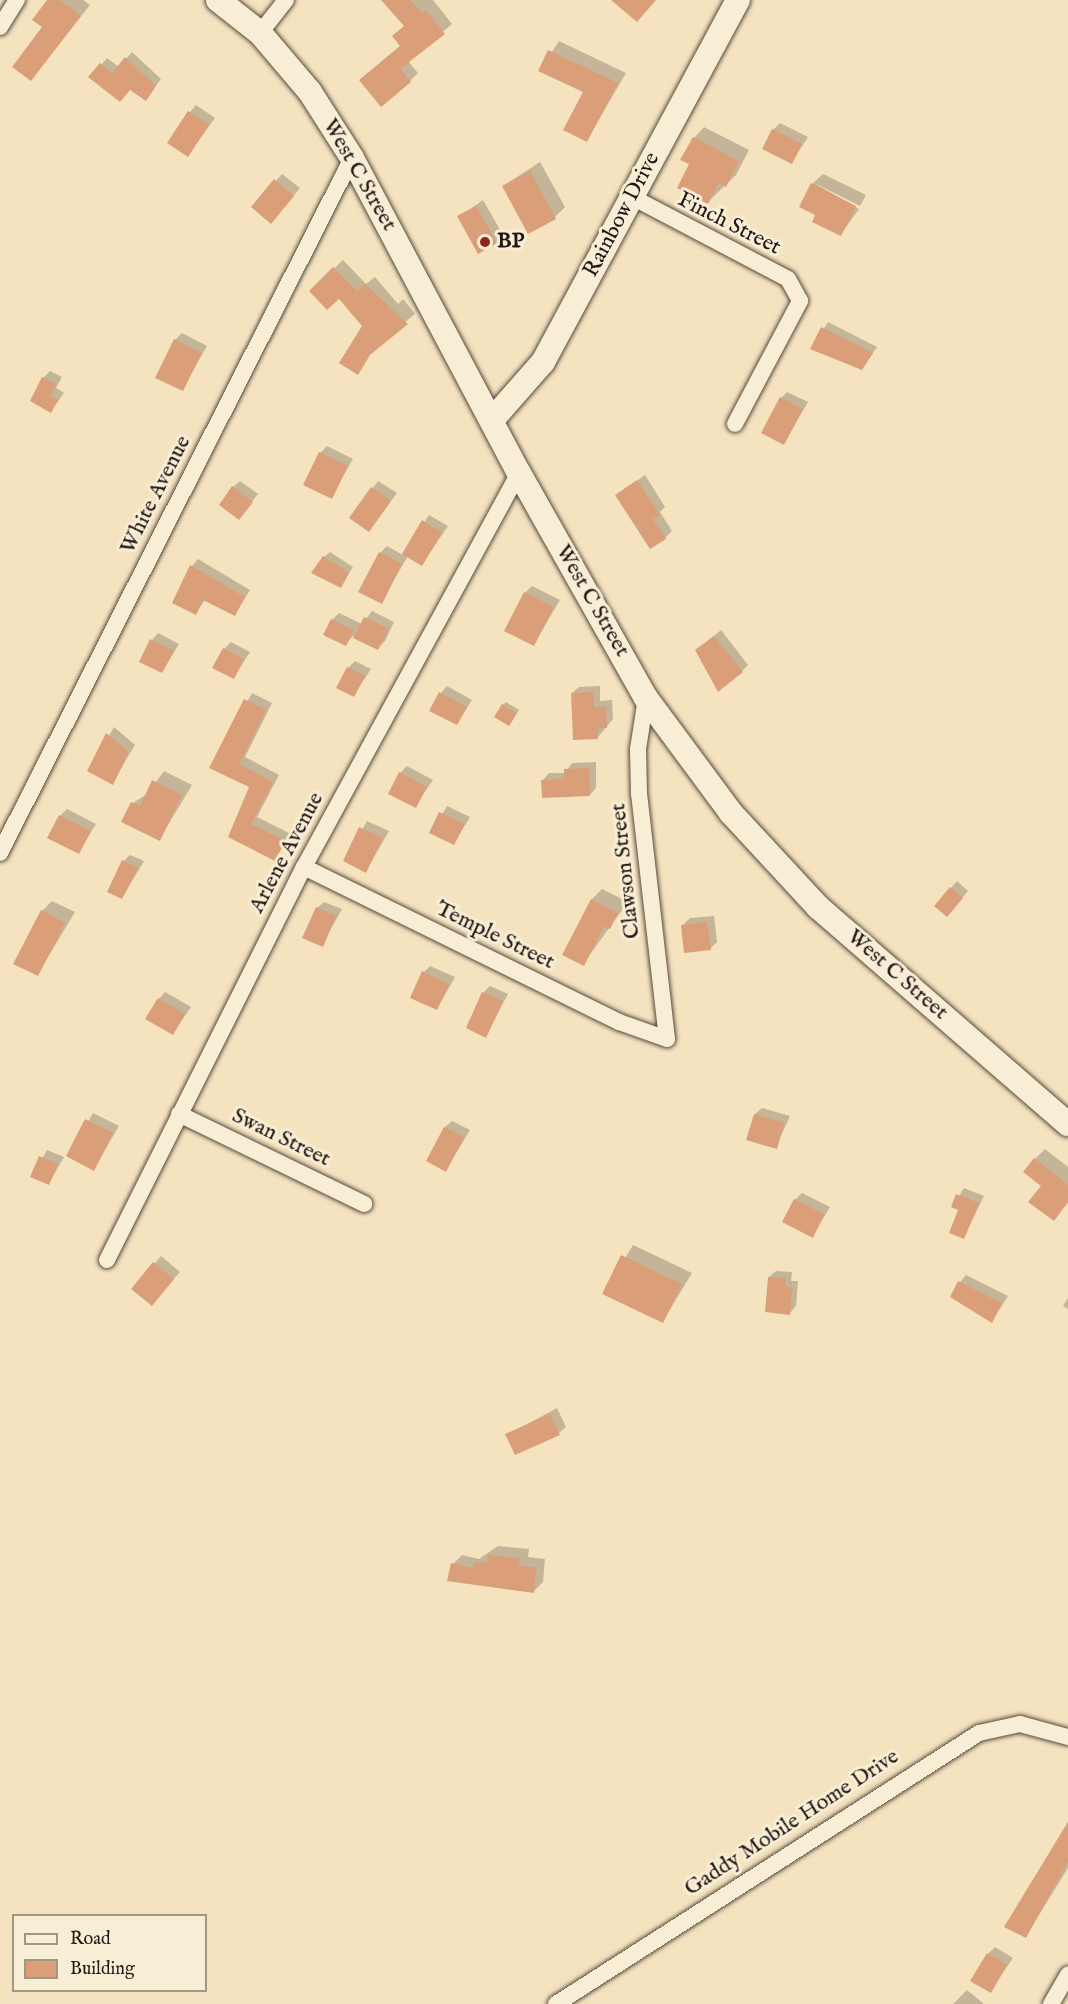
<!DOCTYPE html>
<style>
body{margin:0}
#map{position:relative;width:1068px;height:2004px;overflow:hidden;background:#f5e3bf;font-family:"IM FELL English",serif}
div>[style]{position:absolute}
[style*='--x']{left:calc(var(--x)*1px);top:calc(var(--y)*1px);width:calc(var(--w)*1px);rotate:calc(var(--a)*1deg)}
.shadow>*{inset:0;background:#0003}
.building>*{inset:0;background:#da9e79}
.roads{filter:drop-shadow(0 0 2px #574a3e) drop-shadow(0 0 2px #574a3e)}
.street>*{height:16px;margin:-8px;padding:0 8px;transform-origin:8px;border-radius:8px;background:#f8edd5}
.secondary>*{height:24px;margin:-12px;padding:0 12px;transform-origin:12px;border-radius:12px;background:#f8edd5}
.dots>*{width:16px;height:16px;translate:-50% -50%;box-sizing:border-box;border:3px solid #f8edd5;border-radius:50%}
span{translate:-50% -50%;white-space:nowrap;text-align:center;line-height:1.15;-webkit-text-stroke:6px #f8edd5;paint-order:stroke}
.street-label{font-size:22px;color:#221713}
.poi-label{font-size:22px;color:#221713;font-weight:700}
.left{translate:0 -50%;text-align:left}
.legend{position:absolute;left:12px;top:1914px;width:195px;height:78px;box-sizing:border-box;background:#f8edd5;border:2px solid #a29787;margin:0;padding:8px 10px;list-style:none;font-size:18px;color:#221713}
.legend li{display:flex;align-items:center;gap:12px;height:30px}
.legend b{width:30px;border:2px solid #a29787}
</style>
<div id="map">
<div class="shadow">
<i style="clip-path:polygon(49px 0,83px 0,90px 5px,31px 79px)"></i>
<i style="clip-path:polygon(383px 0,433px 0,452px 24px,408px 61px,418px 73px,410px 81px,361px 80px,401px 45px,406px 25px)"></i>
<i style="clip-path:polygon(559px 41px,626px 73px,587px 140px,585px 91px,540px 70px)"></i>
<i style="clip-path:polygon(132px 52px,161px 79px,146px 99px,131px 88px,91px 77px,107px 58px,119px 67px)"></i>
<i style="clip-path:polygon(196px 105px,215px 118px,188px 155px,190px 112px)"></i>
<i style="clip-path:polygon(780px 123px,808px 137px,792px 162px,773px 130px)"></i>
<i style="clip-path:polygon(704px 127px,749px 150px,736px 175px,708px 202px,691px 163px,694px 138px)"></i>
<i style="clip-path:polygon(540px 162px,565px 207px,555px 217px,503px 186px)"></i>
<i style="clip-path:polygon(282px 174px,300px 188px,277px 215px,253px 207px)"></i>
<i style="clip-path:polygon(823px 174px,866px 195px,860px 206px,814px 183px,859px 209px,841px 234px,817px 214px,812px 184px)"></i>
<i style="clip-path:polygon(483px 200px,503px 235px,496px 242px,459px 217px)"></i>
<i style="clip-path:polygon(343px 260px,366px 284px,375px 277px,398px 304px,403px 299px,415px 314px,373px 348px,357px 373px,364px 326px,339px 297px,311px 291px)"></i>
<i style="clip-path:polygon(828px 322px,877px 347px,862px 368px,812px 348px)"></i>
<i style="clip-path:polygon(182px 333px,207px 346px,182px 389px,175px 340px)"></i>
<i style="clip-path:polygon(50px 371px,62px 377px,56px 388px,64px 393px,51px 411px,43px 378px)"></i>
<i style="clip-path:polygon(787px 392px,808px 402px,784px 443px,781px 398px)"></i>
<i style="clip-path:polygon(327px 446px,353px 459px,331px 497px,320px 453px)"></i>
<i style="clip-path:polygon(645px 475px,665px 507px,660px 512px,672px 531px,665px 538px,617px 495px)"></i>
<i style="clip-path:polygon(240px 481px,258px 494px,239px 518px,233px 487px)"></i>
<i style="clip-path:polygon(378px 481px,397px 493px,369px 530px,351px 518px)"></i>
<i style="clip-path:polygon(429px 515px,448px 526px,422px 564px,408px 556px,381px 602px,380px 553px,387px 546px,403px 555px)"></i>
<i style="clip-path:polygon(330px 552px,353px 567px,341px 586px,324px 557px)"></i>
<i style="clip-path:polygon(198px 559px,250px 590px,235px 614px,205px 600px,196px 613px,192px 566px)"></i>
<i style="clip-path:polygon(532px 586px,560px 600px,534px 644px,525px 593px)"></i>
<i style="clip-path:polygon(372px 611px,394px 622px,385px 641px,378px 648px,353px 636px,346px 644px,332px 620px,339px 613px,362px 624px)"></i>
<i style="clip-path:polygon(721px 630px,748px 665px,742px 671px,704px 644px)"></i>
<i style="clip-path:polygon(158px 633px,179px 644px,162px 672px,152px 640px)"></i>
<i style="clip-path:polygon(231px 642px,250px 652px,234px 677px,224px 649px)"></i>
<i style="clip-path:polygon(355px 661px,371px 669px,354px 695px,348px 668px)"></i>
<i style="clip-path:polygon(447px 686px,472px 700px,457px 724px,441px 693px)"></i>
<i style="clip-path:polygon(600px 686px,600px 701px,612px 700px,613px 719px,598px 737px,572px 693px,579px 687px)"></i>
<i style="clip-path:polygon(252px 693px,272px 703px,245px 757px,279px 775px,257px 817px,291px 834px,274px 860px,230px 837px,251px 786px,211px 767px)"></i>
<i style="clip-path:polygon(506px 702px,519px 710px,512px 721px,503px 705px)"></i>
<i style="clip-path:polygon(114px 727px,135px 745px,112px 783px,89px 771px)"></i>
<i style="clip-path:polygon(596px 762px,596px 788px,590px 795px,543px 780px,549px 773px,565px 773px,572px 763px)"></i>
<i style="clip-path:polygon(407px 766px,433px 780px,415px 806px,400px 773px)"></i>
<i style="clip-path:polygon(164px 771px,192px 785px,159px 840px,123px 822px,133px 803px,147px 794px)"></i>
<i style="clip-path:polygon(447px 806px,470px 817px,454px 843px,431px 832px)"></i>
<i style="clip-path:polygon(67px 809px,96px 824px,79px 852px,60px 816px)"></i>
<i style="clip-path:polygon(367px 821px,389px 831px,366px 871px,345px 861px)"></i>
<i style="clip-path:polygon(130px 855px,144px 861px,122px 898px,124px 861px)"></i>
<i style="clip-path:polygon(957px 881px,968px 891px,953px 909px,951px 888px)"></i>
<i style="clip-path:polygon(602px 889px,628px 902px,583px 964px,592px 899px)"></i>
<i style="clip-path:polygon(52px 901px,75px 912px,38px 974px,42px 911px)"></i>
<i style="clip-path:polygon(324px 902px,342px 909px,322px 945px,317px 908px)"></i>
<i style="clip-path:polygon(714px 916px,717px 942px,710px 949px,683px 925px,690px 918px)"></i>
<i style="clip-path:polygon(430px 966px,455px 977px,437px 1009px,424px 972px)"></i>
<i style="clip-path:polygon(490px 986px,508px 994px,486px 1036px,483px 993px)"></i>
<i style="clip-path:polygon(165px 992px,191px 1007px,173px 1033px,159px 999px)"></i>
<i style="clip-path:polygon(762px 1108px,790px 1116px,776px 1147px,755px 1114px)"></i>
<i style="clip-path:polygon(93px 1113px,119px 1126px,94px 1169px,68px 1156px)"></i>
<i style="clip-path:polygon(452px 1121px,470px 1130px,446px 1170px,445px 1127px)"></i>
<i style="clip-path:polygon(1045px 1149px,1068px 1167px,1068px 1203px,1053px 1219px,1035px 1159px)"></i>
<i style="clip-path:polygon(47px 1150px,64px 1157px,49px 1183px,32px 1176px)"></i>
<i style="clip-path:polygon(964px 1188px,984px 1196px,964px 1237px,960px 1209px,953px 1206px)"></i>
<i style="clip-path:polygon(802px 1193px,830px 1207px,813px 1236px,795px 1200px)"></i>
<i style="clip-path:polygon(633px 1245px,692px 1273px,663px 1321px,604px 1293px)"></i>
<i style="clip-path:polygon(161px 1256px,180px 1272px,152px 1304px,133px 1289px)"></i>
<i style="clip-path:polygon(776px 1271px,792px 1272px,791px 1281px,798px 1281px,796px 1306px,790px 1313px,769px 1277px)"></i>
<i style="clip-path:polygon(966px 1275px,1008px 1296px,992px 1321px,960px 1282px)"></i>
<i style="clip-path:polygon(1068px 1298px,1068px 1309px,1063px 1306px)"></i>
<i style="clip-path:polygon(557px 1408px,566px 1427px,559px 1433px,507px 1435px)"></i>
<i style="clip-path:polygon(498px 1546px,529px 1549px,528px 1557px,545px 1559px,543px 1582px,534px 1591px,453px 1564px,462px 1555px,479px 1559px)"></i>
<i style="clip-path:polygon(1068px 1822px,1068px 1868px,1026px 1936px,1006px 1926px)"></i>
<i style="clip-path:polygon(995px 1947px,1013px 1958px,990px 1992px,988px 1954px)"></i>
<i style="clip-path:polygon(967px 1990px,984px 2004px,953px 2004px)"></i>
</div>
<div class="building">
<i style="clip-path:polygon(47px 0,59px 0,81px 16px,31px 81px,12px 67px,42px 27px,32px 20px)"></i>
<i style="clip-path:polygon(381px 0,410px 0,422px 13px,426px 10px,445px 34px,400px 69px,411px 82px,381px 107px,359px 80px,400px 46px,392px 36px,404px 26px)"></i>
<i style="clip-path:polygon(611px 0,656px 0,637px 22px)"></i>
<i style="clip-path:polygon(548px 50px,618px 83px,587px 142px,563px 130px,583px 92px,538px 71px)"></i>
<i style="clip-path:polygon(125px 57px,156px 86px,146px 101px,130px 90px,120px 102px,88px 77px,100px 63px,112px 73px)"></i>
<i style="clip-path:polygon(188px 111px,209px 125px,188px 157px,167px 143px)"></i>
<i style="clip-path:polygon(772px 129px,802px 144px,792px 164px,762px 149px)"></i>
<i style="clip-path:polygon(693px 137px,739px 161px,726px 187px,719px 183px,708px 204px,677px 188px,689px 164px,680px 160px)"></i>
<i style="clip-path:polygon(530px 171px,556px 219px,528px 234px,502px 186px)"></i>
<i style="clip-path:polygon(274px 179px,294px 196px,271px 224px,251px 207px)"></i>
<i style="clip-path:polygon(811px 183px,856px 206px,841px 236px,812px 222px,815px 215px,799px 207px)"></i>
<i style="clip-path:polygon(476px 206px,497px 243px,478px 254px,457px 216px)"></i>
<i style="clip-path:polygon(333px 267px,357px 291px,365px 284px,408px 324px,370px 355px,358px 375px,339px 363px,362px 326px,339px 299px,327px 310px,309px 291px)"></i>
<i style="clip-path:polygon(821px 327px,873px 353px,862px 370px,810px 349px)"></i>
<i style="clip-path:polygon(174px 339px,202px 353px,183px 391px,155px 378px)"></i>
<i style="clip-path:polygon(42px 377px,56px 384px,50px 396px,58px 400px,51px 413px,30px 401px)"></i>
<i style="clip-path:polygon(780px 397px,803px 409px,784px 445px,761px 433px)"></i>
<i style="clip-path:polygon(319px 452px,348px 466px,332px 499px,303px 485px)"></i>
<i style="clip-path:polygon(637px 480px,660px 515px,653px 519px,666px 539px,650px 549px,615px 495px)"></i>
<i style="clip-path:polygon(232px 486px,253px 502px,239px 520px,219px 505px)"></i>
<i style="clip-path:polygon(371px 487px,391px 501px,369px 532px,349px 518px)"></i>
<i style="clip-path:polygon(422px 520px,442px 533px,422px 566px,402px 554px)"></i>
<i style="clip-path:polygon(379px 552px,402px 564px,382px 604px,358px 592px)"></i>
<i style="clip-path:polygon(323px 556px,349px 573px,341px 588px,311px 573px)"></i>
<i style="clip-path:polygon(190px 565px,245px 597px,235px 616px,203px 600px,196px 615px,172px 603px)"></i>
<i style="clip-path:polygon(524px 592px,554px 607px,534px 646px,504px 631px)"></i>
<i style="clip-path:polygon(364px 617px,389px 629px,378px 650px,353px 638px)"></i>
<i style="clip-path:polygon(331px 619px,354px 630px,346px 646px,323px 635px)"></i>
<i style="clip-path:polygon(714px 636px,743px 672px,718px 692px,695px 650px)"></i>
<i style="clip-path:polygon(150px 639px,174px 651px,162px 673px,139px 662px)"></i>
<i style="clip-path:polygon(223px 648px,244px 659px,234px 679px,212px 668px)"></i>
<i style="clip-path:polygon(347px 667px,365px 676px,354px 697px,336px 688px)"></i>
<i style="clip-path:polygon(439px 692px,467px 707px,457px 725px,429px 711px)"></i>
<i style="clip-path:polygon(593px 692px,594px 707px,606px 707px,607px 728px,598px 728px,598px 739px,573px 740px,571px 693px)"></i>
<i style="clip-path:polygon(244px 699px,266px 710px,239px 764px,273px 782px,251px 824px,285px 841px,275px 861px,228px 837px,249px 787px,209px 768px)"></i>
<i style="clip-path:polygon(502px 704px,517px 713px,509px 726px,494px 717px)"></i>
<i style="clip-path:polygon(106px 733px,129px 752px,113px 785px,87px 771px)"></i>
<i style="clip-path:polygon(589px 768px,590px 796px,542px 798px,541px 780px,564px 779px,564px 769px)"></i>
<i style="clip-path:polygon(399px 772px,427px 787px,416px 808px,388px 794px)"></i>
<i style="clip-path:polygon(152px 780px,182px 795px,160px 841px,121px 822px,131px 802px,140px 806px)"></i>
<i style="clip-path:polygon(439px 812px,465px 824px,454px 845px,429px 833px)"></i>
<i style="clip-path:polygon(59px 815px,91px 831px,79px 854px,47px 838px)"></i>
<i style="clip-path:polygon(359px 827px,383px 838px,366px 873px,343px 861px)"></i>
<i style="clip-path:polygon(122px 860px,138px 868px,122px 899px,107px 892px)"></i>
<i style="clip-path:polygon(950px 887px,963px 898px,947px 917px,934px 906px)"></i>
<i style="clip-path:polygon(591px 899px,618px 913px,610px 929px,604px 926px,584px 966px,562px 955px)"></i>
<i style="clip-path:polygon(316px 907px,336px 916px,323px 947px,302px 938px)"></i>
<i style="clip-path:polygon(41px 910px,65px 923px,38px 976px,13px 964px)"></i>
<i style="clip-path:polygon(707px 922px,711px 950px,684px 953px,681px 925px)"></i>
<i style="clip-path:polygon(422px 971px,449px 984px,437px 1010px,410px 998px)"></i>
<i style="clip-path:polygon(482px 992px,503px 1001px,486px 1038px,466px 1028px)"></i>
<i style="clip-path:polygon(158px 998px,185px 1014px,173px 1035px,145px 1019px)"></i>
<i style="clip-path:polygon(754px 1114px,784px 1123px,777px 1149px,746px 1140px)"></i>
<i style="clip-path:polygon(85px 1119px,113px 1133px,94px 1171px,66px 1156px)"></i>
<i style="clip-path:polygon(444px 1127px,464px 1137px,446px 1172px,426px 1161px)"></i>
<i style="clip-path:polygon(39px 1156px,58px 1164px,49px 1185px,30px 1177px)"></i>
<i style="clip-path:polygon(1034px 1158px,1068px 1185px,1068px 1202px,1054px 1221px,1028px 1202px,1041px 1186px,1023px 1172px)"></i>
<i style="clip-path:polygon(956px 1194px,979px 1203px,964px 1239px,949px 1233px,958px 1210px,951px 1207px)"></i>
<i style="clip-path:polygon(794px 1199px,824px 1214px,813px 1238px,782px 1222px)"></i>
<i style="clip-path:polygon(621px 1255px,682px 1284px,663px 1323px,602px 1294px)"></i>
<i style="clip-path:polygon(153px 1262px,174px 1279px,152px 1306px,131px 1289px)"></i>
<i style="clip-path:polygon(768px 1277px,786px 1278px,785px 1287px,792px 1287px,790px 1315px,765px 1312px)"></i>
<i style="clip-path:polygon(958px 1281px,1002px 1303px,992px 1323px,950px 1297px)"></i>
<i style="clip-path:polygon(550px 1414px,560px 1435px,515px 1455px,505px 1434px)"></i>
<i style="clip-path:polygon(488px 1555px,520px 1558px,519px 1566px,536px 1567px,534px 1593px,447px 1581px,451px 1563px,473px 1568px,474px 1562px,487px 1563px)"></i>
<i style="clip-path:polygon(1068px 1822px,1068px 1861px,1026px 1938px,1004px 1927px)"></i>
<i style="clip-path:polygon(987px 1953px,1007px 1965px,991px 1993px,970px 1981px)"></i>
</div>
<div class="roads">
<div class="street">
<i style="--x:0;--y:27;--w:32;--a:-58"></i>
<i style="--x:260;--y:33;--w:42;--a:-51.8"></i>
<i style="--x:632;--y:197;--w:176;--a:27.7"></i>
<i style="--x:788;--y:279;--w:25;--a:61"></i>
<i style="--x:800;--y:301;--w:139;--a:117.9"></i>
<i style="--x:0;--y:853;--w:779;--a:-63.14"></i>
<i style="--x:304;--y:867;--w:351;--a:26.2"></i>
<i style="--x:619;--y:1022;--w:51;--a:19.5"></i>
<i style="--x:667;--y:1039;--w:247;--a:-96.5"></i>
<i style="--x:639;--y:794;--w:45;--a:-91.3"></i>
<i style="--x:638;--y:749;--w:52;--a:-81.1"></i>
<i style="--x:179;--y:1114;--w:206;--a:25.9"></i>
<i style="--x:107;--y:1260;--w:440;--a:-63.4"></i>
<i style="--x:304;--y:867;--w:449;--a:-61.4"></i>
<i style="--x:556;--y:2004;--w:502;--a:-32.65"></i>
<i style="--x:979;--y:1733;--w:42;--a:-12.4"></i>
<i style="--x:1020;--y:1724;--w:50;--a:15.2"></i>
<i style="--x:1051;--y:2004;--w:34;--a:-60"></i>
</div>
<div class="secondary">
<i style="--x:218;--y:0;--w:53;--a:38.2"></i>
<i style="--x:260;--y:33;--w:77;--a:49.7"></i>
<i style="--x:310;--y:92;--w:78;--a:57.5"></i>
<i style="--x:352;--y:158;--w:357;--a:62.1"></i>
<i style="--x:519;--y:473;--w:258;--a:60.6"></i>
<i style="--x:646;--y:698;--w:143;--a:53.5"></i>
<i style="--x:731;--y:813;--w:128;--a:47.2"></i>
<i style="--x:818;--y:907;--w:331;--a:41"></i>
<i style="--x:492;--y:420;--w:77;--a:-48.7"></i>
<i style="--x:543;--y:362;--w:411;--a:-61.7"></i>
</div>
</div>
<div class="dots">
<i style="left:485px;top:242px;background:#8f2418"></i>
</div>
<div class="street-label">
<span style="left:359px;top:175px;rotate:60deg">West C Street</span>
<span style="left:622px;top:215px;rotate:-62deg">Rainbow Drive</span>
<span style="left:729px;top:224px;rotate:27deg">Finch Street</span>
<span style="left:156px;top:495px;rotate:-63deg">White Avenue</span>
<span style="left:592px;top:601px;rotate:60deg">West C Street</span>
<span style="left:287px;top:853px;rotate:-62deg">Arlene Avenue</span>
<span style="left:626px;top:871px;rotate:-96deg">Clawson Street</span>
<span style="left:495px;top:936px;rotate:26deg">Temple Street</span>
<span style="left:897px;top:975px;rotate:41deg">West C Street</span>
<span style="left:281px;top:1138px;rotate:26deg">Swan Street</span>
<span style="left:792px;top:1823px;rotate:-33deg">Gaddy Mobile Home Drive</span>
</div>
<div class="poi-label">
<span class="left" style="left:497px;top:242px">BP</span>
</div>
<ul class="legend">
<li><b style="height:8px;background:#f8edd5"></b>Road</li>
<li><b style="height:16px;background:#da9e79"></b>Building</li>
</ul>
</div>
